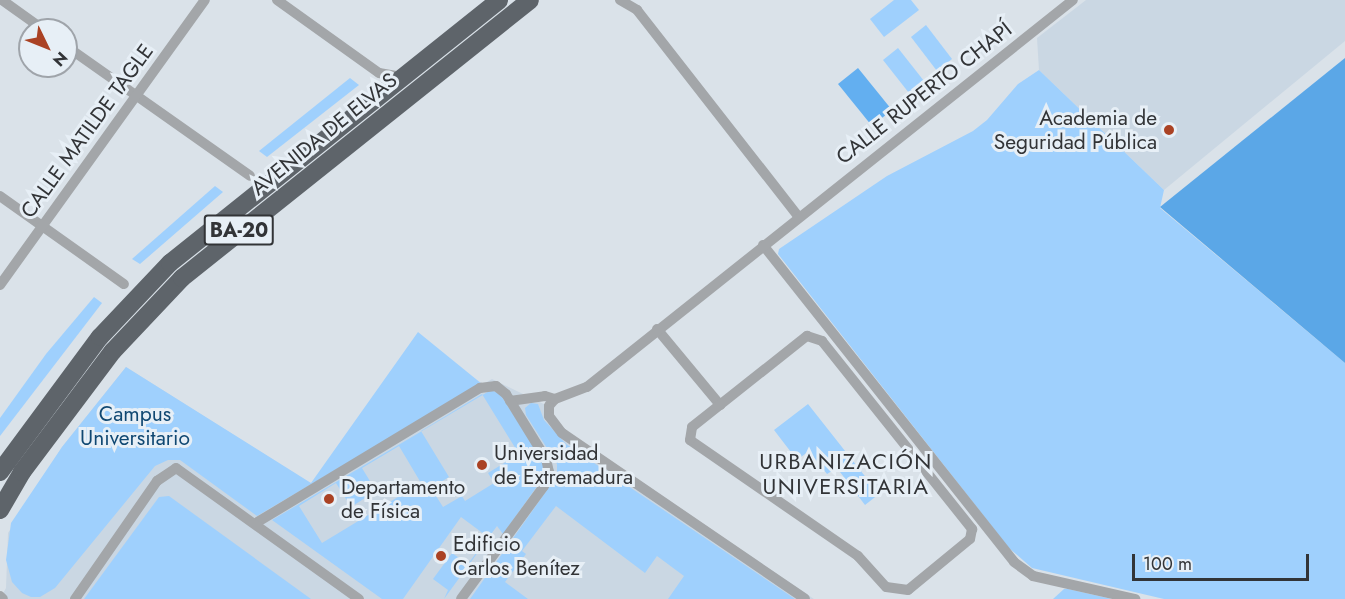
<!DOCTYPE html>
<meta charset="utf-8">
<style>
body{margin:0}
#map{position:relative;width:1345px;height:599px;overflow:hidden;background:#dae2e9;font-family:Jost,sans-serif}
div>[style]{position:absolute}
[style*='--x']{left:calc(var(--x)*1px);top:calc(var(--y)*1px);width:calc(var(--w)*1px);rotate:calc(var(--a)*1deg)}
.built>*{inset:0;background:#cad7e3}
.green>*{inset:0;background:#9fd0fd}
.forest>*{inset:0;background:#5ba7e7}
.water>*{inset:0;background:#63aff0}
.street>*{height:10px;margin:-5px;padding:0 5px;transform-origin:5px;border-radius:5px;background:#a3a6a9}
.highway>*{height:18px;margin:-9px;padding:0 9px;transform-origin:9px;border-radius:9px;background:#5e646a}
.dots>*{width:16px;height:16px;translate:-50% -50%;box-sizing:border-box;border:3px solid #e7eff6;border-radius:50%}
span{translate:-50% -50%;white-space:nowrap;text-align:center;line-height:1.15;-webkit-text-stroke:6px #e7eff6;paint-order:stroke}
.shield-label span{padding:2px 4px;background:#e7eff6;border:2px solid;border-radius:4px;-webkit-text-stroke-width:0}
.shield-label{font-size:20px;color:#323437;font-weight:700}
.street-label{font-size:21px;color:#323437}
.poi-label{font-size:21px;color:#323437}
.right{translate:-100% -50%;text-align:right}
.left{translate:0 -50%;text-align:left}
.park-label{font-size:21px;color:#104872}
.neighbourhood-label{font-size:22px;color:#323437;letter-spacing:1.5px}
.north{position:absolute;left:18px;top:18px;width:60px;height:60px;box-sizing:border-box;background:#e7eff6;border:2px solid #9fa4aa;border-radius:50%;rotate:133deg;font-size:16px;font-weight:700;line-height:24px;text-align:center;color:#323437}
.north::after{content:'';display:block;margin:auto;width:21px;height:27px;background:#aa4224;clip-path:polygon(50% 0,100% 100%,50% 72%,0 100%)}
.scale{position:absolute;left:1132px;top:554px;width:177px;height:27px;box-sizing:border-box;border:3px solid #323437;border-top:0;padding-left:8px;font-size:18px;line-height:21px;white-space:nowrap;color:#323437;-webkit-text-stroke:4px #e7eff6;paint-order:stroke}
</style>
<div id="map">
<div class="built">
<i style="clip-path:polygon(1086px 0,1345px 0,1345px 41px,1164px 190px,1039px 70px,1037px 38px)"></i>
<i style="clip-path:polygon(126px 367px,313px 485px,492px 379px,552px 408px,556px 421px,567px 431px,814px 599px,0 599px,6px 588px,8px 533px,62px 447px)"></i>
</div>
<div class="green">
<i style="clip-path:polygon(894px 0,911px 0,919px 10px,884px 37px,870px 19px)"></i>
<i style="clip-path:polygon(926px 25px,952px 59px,937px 71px,911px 37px)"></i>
<i style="clip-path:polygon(898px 48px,924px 81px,909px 93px,883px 60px)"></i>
<i style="clip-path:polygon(1039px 70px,1164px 190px,1160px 208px,1345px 363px,1345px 599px,1164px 599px,1032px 568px,1009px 548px,778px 254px,779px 249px,887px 176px,973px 131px,987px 120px,1018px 84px)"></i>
<i style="clip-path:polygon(350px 78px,359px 85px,267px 157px,259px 151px)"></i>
<i style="clip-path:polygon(215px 186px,223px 192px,140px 264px,132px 259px)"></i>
<i style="clip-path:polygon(94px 297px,102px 303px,0 436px,0 418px,46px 354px)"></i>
<i style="clip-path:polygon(418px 332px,482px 384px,257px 516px,180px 460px,168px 460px,155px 466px,55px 588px,40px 597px,31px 597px,22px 593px,12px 582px,6px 560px,11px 523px,62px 447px,126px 367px,311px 483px)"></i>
<i style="clip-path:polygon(evenodd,491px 390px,500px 394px,544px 463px,543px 478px,503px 534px,497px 526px,444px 599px,448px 590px,433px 579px,452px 553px,468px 564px,488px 537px,461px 517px,403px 599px,382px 599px,272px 520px,491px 390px,482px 394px,519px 454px,488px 473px,494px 483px,465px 501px,462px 496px,443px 507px,431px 488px,449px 477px,421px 431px,482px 394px,491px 390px,399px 446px,421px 483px,322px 543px,299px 506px,336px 483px,351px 507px,376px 491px,362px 468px,399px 446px)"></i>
<i style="clip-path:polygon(531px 403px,538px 404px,544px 420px,566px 444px,795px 599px,668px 599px,684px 576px,657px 556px,645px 573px,556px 506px,522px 551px,526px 554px,505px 582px,528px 599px,470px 599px,557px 476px,557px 464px,526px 415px,525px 408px)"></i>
<i style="clip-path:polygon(808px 404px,879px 494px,865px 505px,837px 468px,827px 474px,809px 451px,797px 460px,774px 430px)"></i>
<i style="clip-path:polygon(169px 496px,311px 599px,84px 599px,159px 497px)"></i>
<i style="clip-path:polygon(1064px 589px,1068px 589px,1112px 599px,1053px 599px)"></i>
</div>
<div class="forest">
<i style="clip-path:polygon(1345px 58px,1345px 363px,1160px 207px)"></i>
</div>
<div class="water">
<i style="clip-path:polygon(858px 68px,892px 110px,872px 126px,838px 84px)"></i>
</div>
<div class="street">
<i style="--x:2;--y:0;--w:52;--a:35.5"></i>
<i style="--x:277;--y:0;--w:125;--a:35.6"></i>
<i style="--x:379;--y:73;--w:23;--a:10"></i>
<i style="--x:620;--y:0;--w:20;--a:30"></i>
<i style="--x:637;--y:10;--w:263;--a:52"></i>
<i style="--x:66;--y:46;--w:225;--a:35.2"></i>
<i style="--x:0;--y:196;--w:152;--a:35.4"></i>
<i style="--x:763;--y:245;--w:404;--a:51.6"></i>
<i style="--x:1014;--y:562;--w:24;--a:36"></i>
<i style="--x:1033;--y:576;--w:105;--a:12.7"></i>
<i style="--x:0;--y:285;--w:351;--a:-54.3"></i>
<i style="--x:657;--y:329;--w:99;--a:50.3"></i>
<i style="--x:807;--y:336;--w:16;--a:18"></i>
<i style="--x:822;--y:341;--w:241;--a:51.4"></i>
<i style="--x:972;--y:529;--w:10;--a:101"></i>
<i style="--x:970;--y:539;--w:80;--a:140.6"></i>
<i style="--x:908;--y:590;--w:22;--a:-172"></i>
<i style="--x:886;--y:587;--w:42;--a:-132.1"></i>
<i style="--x:858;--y:556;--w:204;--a:-145.4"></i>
<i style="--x:690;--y:440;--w:13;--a:-81"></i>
<i style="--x:692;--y:427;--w:147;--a:-38.4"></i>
<i style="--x:555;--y:399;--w:9;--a:131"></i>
<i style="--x:549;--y:406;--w:10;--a:90"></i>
<i style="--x:549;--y:416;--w:21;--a:53"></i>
<i style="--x:562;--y:433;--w:294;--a:34.3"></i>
<i style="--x:510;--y:401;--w:35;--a:-8"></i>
<i style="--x:545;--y:396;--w:10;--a:17"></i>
<i style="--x:555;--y:399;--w:34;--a:-21"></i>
<i style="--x:587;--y:387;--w:621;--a:-38.53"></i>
<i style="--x:256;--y:523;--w:262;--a:-31.1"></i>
<i style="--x:480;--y:388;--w:16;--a:-7"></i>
<i style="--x:496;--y:386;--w:13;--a:39"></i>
<i style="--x:506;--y:394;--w:76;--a:58.4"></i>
<i style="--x:546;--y:459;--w:13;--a:77"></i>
<i style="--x:549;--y:472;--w:15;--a:110"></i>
<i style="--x:544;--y:486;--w:140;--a:126.3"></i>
<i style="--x:0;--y:596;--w:4;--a:45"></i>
<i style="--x:75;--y:599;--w:144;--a:-55.2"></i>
<i style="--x:157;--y:481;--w:23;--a:-34"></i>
<i style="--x:176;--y:468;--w:225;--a:35.6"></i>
</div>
<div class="highway">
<i style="--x:0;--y:472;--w:168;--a:-53.5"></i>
<i style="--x:100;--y:337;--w:102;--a:-46.6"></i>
<i style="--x:170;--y:263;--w:421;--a:-38.6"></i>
<i style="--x:0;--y:510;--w:44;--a:-59.9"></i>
<i style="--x:22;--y:472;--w:151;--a:-53.1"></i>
<i style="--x:113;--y:351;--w:100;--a:-46.6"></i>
<i style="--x:182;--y:278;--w:445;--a:-38.6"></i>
</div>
<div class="dots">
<i style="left:1169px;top:130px;background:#aa4224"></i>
<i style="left:482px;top:465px;background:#aa4224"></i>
<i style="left:329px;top:499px;background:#aa4224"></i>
<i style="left:441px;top:556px;background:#aa4224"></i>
</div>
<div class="shield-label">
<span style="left:239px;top:230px">BA-20</span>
</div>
<div class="street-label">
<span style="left:924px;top:93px;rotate:-38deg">CALLE RUPERTO CHAPÍ</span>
<span style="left:87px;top:131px;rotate:-54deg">CALLE MATILDE TAGLE</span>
<span style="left:324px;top:134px;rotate:-39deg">AVENIDA DE ELVAS</span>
</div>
<div class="poi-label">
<span class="right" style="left:1157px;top:130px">Academia de<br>Seguridad Pública</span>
<span class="left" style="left:494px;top:465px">Universidad<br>de Extremadura</span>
<span class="left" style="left:341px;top:499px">Departamento<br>de Física</span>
<span class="left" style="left:453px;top:556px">Edificio<br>Carlos Benítez</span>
</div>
<div class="park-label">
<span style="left:135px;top:426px">Campus<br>Universitario</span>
</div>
<div class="neighbourhood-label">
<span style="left:846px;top:474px">URBANIZACIÓN<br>UNIVERSITARIA</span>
</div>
<div class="north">N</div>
<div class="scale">100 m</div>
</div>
